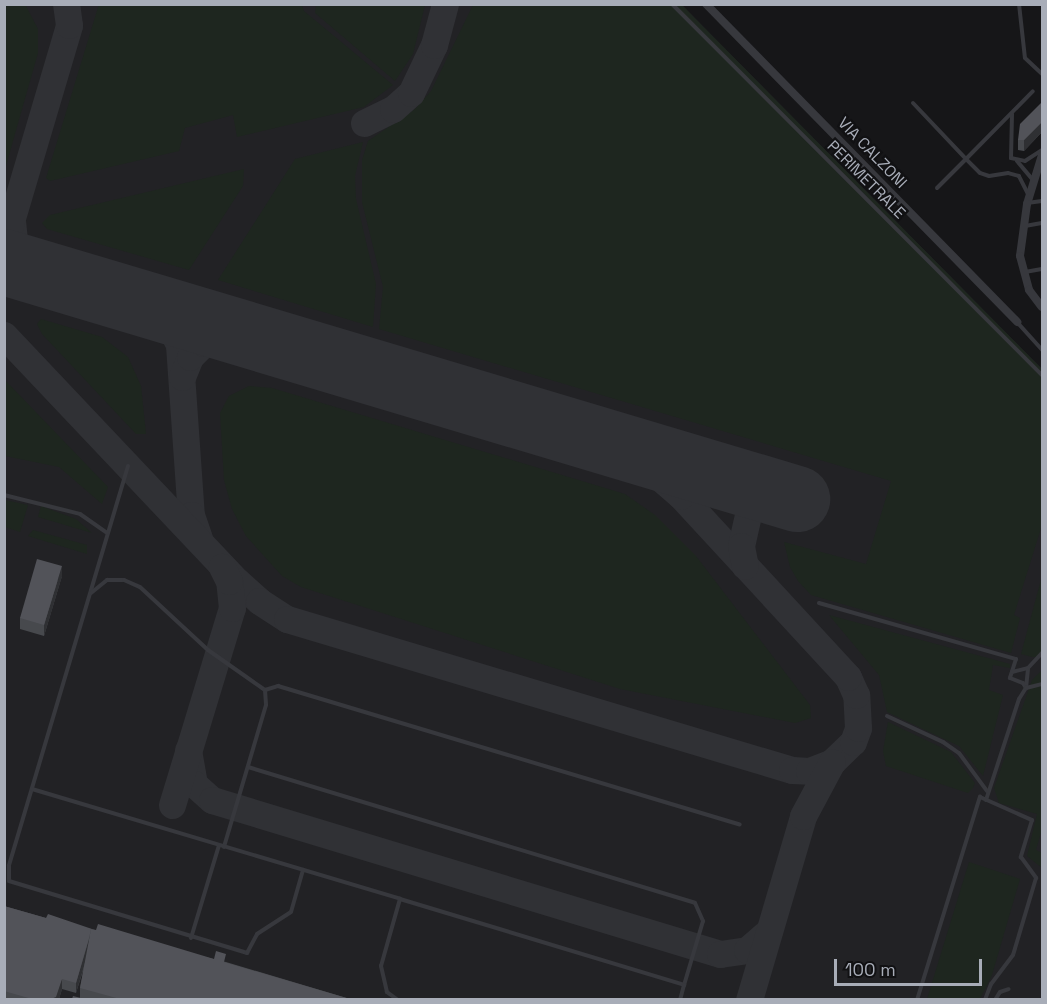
<!DOCTYPE html>
<style>
body{margin:0}
#map{position:relative;width:1047px;height:1004px;overflow:hidden;background:#161618;font-family:"Space Grotesk",sans-serif}
div>[style]{position:absolute}
[style*='--x']{left:calc(var(--x)*1px);top:calc(var(--y)*1px);width:calc(var(--w)*1px);rotate:calc(var(--a)*1deg)}
.built>*{inset:0;background:#222225}
.green>*{inset:0;background:#1e261f}
.taxiway>*{height:27px;margin:-13.5px;padding:0 13.5px;transform-origin:13.5px;border-radius:13.5px;background:#303135}
.runway>*{height:66px;margin:-33px;padding:0 33px;transform-origin:33px;border-radius:33px;background:#303135}
.service>*{height:4px;margin:-2px;padding:0 2px;transform-origin:2px;border-radius:2px;background:#37383d}
.minor>*{height:8px;margin:-4px;padding:0 4px;transform-origin:4px;border-radius:4px;background:#37383d}
.wall>*{inset:0;background:#47494d}
.shaded-wall>*{inset:0;background:#2f3033}
.building>*{inset:0;background:#525359}
span{translate:-50% -50%;white-space:nowrap;text-align:center;line-height:1.15;-webkit-text-stroke:4.5px #111113;paint-order:stroke}
.street-label{font-size:16px;color:#a8adb8}
.frame{position:absolute;inset:0;border:6px solid #a8adb8;pointer-events:none}
.scale{position:absolute;left:834px;top:959px;width:148px;height:27px;box-sizing:border-box;border:3px solid #a8adb8;border-top:0;padding-left:8px;font-size:18px;line-height:21px;white-space:nowrap;color:#a8adb8;-webkit-text-stroke:4px #111113;paint-order:stroke}
</style>
<div id="map">
<div class="built">
<i style="clip-path:polygon(5px 5px,682px 5px,1042px 369px,1042px 999px,5px 1000px)"></i>
</div>
<div class="green">
<i style="clip-path:polygon(5px 4px,26px 6px,38px 29px,38px 53px,5px 169px)"></i>
<i style="clip-path:polygon(99px 4px,302px 5px,304px 11px,393px 85px,364px 107px,237px 137px,233px 115px,185px 128px,179px 151px,50px 181px,46px 178px)"></i>
<i style="clip-path:polygon(316px 5px,425px 5px,413px 54px,395px 81px,315px 13px)"></i>
<i style="clip-path:polygon(473px 5px,682px 5px,1042px 369px,1042px 525px,1014px 615px,1020px 618px,1011px 653px,811px 595px,798px 581px,790px 567px,784px 542px,866px 564px,891px 481px,379px 329px,383px 287px,362px 202px,362px 160px,368px 141px,415px 109px,431px 91px)"></i>
<i style="clip-path:polygon(363px 142px,355px 176px,356px 199px,376px 284px,373px 327px,218px 280px,295px 159px)"></i>
<i style="clip-path:polygon(244px 169px,243px 186px,189px 270px,47px 229px,42px 223px,50px 215px)"></i>
<i style="clip-path:polygon(41px 319px,102px 337px,128px 357px,141px 386px,146px 434px,136px 434px,42px 334px,37px 324px)"></i>
<i style="clip-path:polygon(4px 379px,108px 487px,102px 504px,59px 467px,5px 456px)"></i>
<i style="clip-path:polygon(249px 386px,272px 388px,625px 494px,655px 515px,696px 556px,810px 705px,811px 718px,795px 723px,620px 689px,301px 587px,282px 576px,246px 536px,232px 509px,224px 480px,220px 413px,229px 396px)"></i>
<i style="clip-path:polygon(5px 500px,28px 505px,20px 532px,5px 527px)"></i>
<i style="clip-path:polygon(41px 506px,76px 519px,92px 533px,38px 517px)"></i>
<i style="clip-path:polygon(33px 530px,87px 545px,87px 554px,28px 536px)"></i>
<i style="clip-path:polygon(1042px 576px,1042px 657px,1032px 657px,1021px 654px)"></i>
<i style="clip-path:polygon(829px 615px,1010px 664px,1010px 668px,993px 665px,989px 690px,1003px 695px,983px 776px,959px 746px,887px 712px,879px 675px)"></i>
<i style="clip-path:polygon(1042px 670px,1042px 829px,1036px 850px,1042px 853px,1042px 868px,1027px 856px,1037px 814px,999px 803px,994px 788px,1032px 680px)"></i>
<i style="clip-path:polygon(888px 722px,951px 752px,975px 783px,973px 788px,968px 793px,886px 766px,883px 751px)"></i>
<i style="clip-path:polygon(969px 862px,1020px 879px,992px 975px,980px 999px,927px 999px)"></i>
</div>
<div class="taxiway">
<i style="--x:364;--y:123;--w:32;--a:-26"></i>
<i style="--x:393;--y:109;--w:24;--a:-42"></i>
<i style="--x:411;--y:93;--w:53;--a:-64.4"></i>
<i style="--x:434;--y:45;--w:42;--a:-75"></i>
<i style="--x:12;--y:221;--w:28;--a:84"></i>
<i style="--x:15;--y:249;--w:14;--a:54"></i>
<i style="--x:23;--y:260;--w:24;--a:33"></i>
<i style="--x:4;--y:245;--w:229;--a:-73.5"></i>
<i style="--x:69;--y:25;--w:21;--a:-98"></i>
<i style="--x:131;--y:301;--w:41;--a:27.8"></i>
<i style="--x:167;--y:320;--w:28;--a:64"></i>
<i style="--x:179;--y:345;--w:170;--a:86"></i>
<i style="--x:191;--y:515;--w:24;--a:71"></i>
<i style="--x:4;--y:335;--w:339;--a:46.6"></i>
<i style="--x:237;--y:581;--w:30;--a:42"></i>
<i style="--x:259;--y:601;--w:33;--a:33"></i>
<i style="--x:287;--y:619;--w:527;--a:16.65"></i>
<i style="--x:792;--y:770;--w:17;--a:3"></i>
<i style="--x:809;--y:771;--w:25;--a:-21"></i>
<i style="--x:832;--y:762;--w:29;--a:-44"></i>
<i style="--x:853;--y:742;--w:15;--a:-70"></i>
<i style="--x:858;--y:728;--w:33;--a:-93"></i>
<i style="--x:856;--y:695;--w:20;--a:-114"></i>
<i style="--x:848;--y:677;--w:246;--a:-132.7"></i>
<i style="--x:681;--y:496;--w:32;--a:-139"></i>
<i style="--x:657;--y:475;--w:55;--a:-146.9"></i>
<i style="--x:182;--y:377;--w:22;--a:-68"></i>
<i style="--x:190;--y:357;--w:20;--a:-45"></i>
<i style="--x:204;--y:343;--w:27;--a:-17"></i>
<i style="--x:230;--y:335;--w:23;--a:5"></i>
<i style="--x:731;--y:480;--w:14;--a:34"></i>
<i style="--x:743;--y:488;--w:19;--a:69"></i>
<i style="--x:750;--y:506;--w:41;--a:102.7"></i>
<i style="--x:741;--y:546;--w:20;--a:79"></i>
<i style="--x:188;--y:750;--w:35;--a:80"></i>
<i style="--x:194;--y:784;--w:24;--a:42"></i>
<i style="--x:212;--y:800;--w:531;--a:16.86"></i>
<i style="--x:720;--y:954;--w:27;--a:-8"></i>
<i style="--x:747;--y:950;--w:29;--a:-41"></i>
<i style="--x:172;--y:805;--w:206;--a:-73.1"></i>
<i style="--x:232;--y:608;--w:27;--a:-96"></i>
<i style="--x:229;--y:581;--w:16;--a:-117"></i>
<i style="--x:749;--y:1000;--w:192;--a:-73.6"></i>
<i style="--x:803;--y:816;--w:61;--a:-61.8"></i>
</div>
<div class="runway">
<i style="--x:4;--y:262;--w:828;--a:16.64"></i>
</div>
<div class="service">
<i style="--x:672;--y:4;--w:524;--a:45.08"></i>
<i style="--x:1019;--y:4;--w:54;--a:83.7"></i>
<i style="--x:1025;--y:58;--w:23;--a:43"></i>
<i style="--x:913;--y:103;--w:77;--a:46.6"></i>
<i style="--x:966;--y:159;--w:41;--a:135"></i>
<i style="--x:1012;--y:114;--w:44;--a:91.3"></i>
<i style="--x:1011;--y:158;--w:14;--a:12"></i>
<i style="--x:1025;--y:161;--w:20;--a:-33"></i>
<i style="--x:1017;--y:161;--w:25;--a:50"></i>
<i style="--x:1028;--y:194;--w:20;--a:-117"></i>
<i style="--x:1019;--y:176;--w:11;--a:-165"></i>
<i style="--x:1008;--y:173;--w:19;--a:171"></i>
<i style="--x:989;--y:176;--w:9;--a:-162"></i>
<i style="--x:980;--y:173;--w:20;--a:-135"></i>
<i style="--x:966;--y:159;--w:95;--a:-45.4"></i>
<i style="--x:1027;--y:203;--w:15;--a:-8"></i>
<i style="--x:1025;--y:226;--w:17;--a:-10"></i>
<i style="--x:1025;--y:272;--w:17;--a:-10"></i>
<i style="--x:1017;--y:322;--w:38;--a:48"></i>
<i style="--x:128;--y:466;--w:417;--a:106.6"></i>
<i style="--x:9;--y:866;--w:15;--a:90"></i>
<i style="--x:9;--y:881;--w:249;--a:16.8"></i>
<i style="--x:247;--y:953;--w:21;--a:-62"></i>
<i style="--x:257;--y:934;--w:40;--a:-32.9"></i>
<i style="--x:291;--y:912;--w:44;--a:-74.1"></i>
<i style="--x:4;--y:495;--w:78;--a:14"></i>
<i style="--x:80;--y:514;--w:33;--a:35"></i>
<i style="--x:91;--y:593;--w:21;--a:-39"></i>
<i style="--x:107;--y:580;--w:17;--a:0"></i>
<i style="--x:124;--y:580;--w:17;--a:24"></i>
<i style="--x:140;--y:587;--w:93;--a:42.8"></i>
<i style="--x:208;--y:650;--w:70;--a:35.1"></i>
<i style="--x:265;--y:690;--w:15;--a:86"></i>
<i style="--x:266;--y:705;--w:148;--a:106.5"></i>
<i style="--x:819;--y:603;--w:205;--a:15.9"></i>
<i style="--x:1016;--y:659;--w:20;--a:108"></i>
<i style="--x:1010;--y:678;--w:14;--a:21"></i>
<i style="--x:1023;--y:683;--w:6;--a:59"></i>
<i style="--x:1026;--y:688;--w:20;--a:-84"></i>
<i style="--x:1028;--y:668;--w:21;--a:-47"></i>
<i style="--x:1012;--y:672;--w:16;--a:-14"></i>
<i style="--x:265;--y:690;--w:14;--a:-17"></i>
<i style="--x:278;--y:686;--w:482;--a:16.7"></i>
<i style="--x:887;--y:716;--w:62;--a:24.9"></i>
<i style="--x:943;--y:742;--w:19;--a:35"></i>
<i style="--x:959;--y:753;--w:47;--a:53.6"></i>
<i style="--x:248;--y:767;--w:467;--a:16.9"></i>
<i style="--x:695;--y:903;--w:20;--a:66"></i>
<i style="--x:703;--y:921;--w:67;--a:106.5"></i>
<i style="--x:32;--y:789;--w:384;--a:16.6"></i>
<i style="--x:986;--y:800;--w:106;--a:-71.9"></i>
<i style="--x:1019;--y:699;--w:13;--a:-58"></i>
<i style="--x:1026;--y:688;--w:16;--a:-14"></i>
<i style="--x:191;--y:938;--w:97;--a:-73.2"></i>
<i style="--x:398;--y:1000;--w:14;--a:-144"></i>
<i style="--x:387;--y:992;--w:27;--a:-103"></i>
<i style="--x:381;--y:966;--w:70;--a:-74.2"></i>
<i style="--x:400;--y:899;--w:297;--a:16.8"></i>
<i style="--x:684;--y:985;--w:16;--a:105"></i>
<i style="--x:917;--y:1000;--w:213;--a:-72.8"></i>
<i style="--x:980;--y:797;--w:57;--a:23.9"></i>
<i style="--x:1032;--y:820;--w:39;--a:107"></i>
<i style="--x:1021;--y:857;--w:26;--a:54"></i>
<i style="--x:1036;--y:878;--w:80;--a:106.6"></i>
<i style="--x:1013;--y:955;--w:36;--a:127"></i>
<i style="--x:991;--y:984;--w:17;--a:111"></i>
<i style="--x:995;--y:1000;--w:9;--a:-58"></i>
<i style="--x:1000;--y:992;--w:9;--a:-18"></i>
</div>
<div class="minor">
<i style="--x:706;--y:4;--w:445;--a:45.6"></i>
<i style="--x:1042;--y:155;--w:51;--a:107"></i>
<i style="--x:1027;--y:204;--w:52;--a:97.7"></i>
<i style="--x:1020;--y:256;--w:35;--a:75"></i>
<i style="--x:1029;--y:290;--w:21;--a:53"></i>
</div>
<div class="wall">
<i style="clip-path:polygon(1042px 102px,1042px 132px,1024px 151px,1018px 150px,1018px 140px)"></i>
<i style="clip-path:polygon(62px 576px,44px 636px,20px 629px,20px 618px)"></i>
<i style="clip-path:polygon(4px 906px,46px 918px,226px 962px,350px 999px,72px 999px,80px 998px,80px 988px,84px 968px,76px 993px,62px 989px,59px 999px,4px 999px)"></i>
</div>
<div class="shaded-wall">
<i style="clip-path:polygon(1042px 122px,1042px 132px,1024px 151px,1024px 140px)"></i>
<i style="clip-path:polygon(62px 566px,62px 576px,44px 636px,44px 625px)"></i>
<i style="clip-path:polygon(92px 929px,92px 939px,76px 993px,76px 983px)"></i>
<i style="clip-path:polygon(62px 979px,62px 989px,59px 999px,51px 999px)"></i>
</div>
<div class="building">
<i style="clip-path:polygon(1042px 102px,1042px 122px,1024px 140px,1018px 140px,1020px 124px)"></i>
<i style="clip-path:polygon(37px 559px,62px 566px,44px 625px,20px 618px)"></i>
<i style="clip-path:polygon(4px 906px,46px 918px,48px 914px,92px 929px,91px 929px,89px 938px,76px 983px,62px 979px,56px 997px,51px 999px,32px 999px,4px 991px)"></i>
<i style="clip-path:polygon(98px 924px,214px 959px,216px 951px,226px 954px,224px 962px,350px 999px,120px 999px,80px 988px,91px 929px,96px 930px)"></i>
<i style="clip-path:polygon(73px 996px,85px 999px,72px 999px)"></i>
</div>
<div class="street-label">
<span style="left:872px;top:153px;rotate:46deg">VIA CALZONI</span>
<span style="left:866px;top:180px;rotate:45deg">PERIMETRALE</span>
</div>
<div class="frame"></div>
<div class="scale">100 m</div>
</div>
